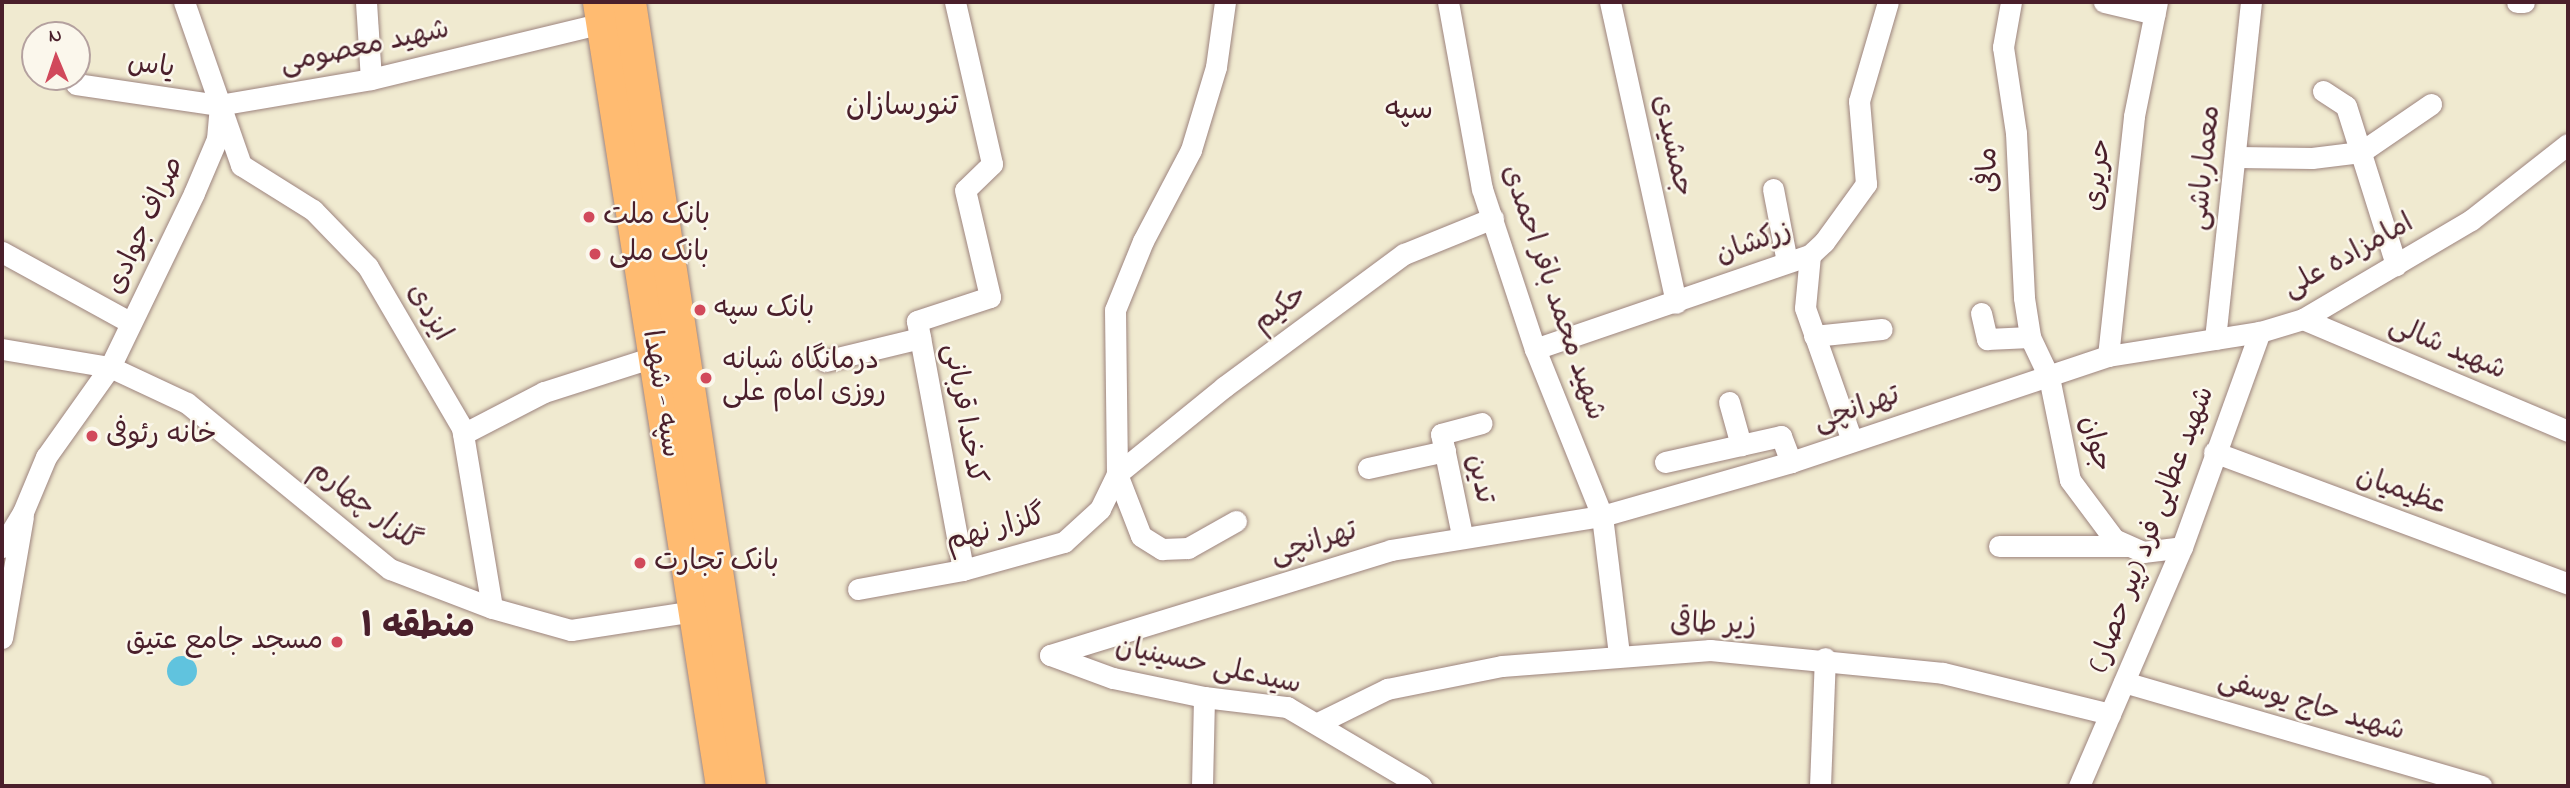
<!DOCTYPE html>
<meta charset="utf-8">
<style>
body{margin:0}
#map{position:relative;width:2570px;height:788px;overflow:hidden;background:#f0ead0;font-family:"Indie Flower","Playpen Sans Arabic",sans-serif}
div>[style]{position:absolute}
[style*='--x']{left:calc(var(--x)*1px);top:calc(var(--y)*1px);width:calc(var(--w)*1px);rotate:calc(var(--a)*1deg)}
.water>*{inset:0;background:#60c3de}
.round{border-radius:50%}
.roads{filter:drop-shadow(0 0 2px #9d847e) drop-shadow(0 0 2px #9d847e)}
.minor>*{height:21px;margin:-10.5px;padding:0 10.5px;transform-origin:10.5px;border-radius:10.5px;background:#fff}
.primary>*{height:33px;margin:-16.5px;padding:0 16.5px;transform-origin:16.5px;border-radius:16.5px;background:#ffbb71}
.dots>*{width:19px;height:19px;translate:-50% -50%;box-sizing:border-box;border:4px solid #fbf7ec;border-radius:50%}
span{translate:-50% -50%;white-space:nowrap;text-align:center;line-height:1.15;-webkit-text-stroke:5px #fbf7ec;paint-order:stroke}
.street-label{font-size:28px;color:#4a1f2b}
.poi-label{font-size:28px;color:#4a1f2b}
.left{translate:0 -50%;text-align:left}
.right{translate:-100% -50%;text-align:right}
.neighbourhood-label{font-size:30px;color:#4a1f2b}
.district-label{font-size:35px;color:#4a1f2b;font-weight:700}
.frame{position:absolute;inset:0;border:4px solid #4a1f2b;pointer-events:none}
.north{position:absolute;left:21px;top:21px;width:70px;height:70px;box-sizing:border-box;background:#fbf7ec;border:2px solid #b4a19f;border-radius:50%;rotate:358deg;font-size:19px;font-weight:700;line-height:28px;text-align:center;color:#4a1f2b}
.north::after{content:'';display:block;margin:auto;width:24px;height:32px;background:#d1495b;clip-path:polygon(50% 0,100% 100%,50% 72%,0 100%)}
</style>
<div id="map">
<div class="water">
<i class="round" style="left:167px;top:656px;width:30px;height:30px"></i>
</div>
<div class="roads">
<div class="minor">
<i style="--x:184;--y:2;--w:173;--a:70.7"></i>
<i style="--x:241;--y:165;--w:85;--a:32"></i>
<i style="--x:313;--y:210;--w:79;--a:46"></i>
<i style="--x:368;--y:267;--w:186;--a:59.7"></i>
<i style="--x:462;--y:428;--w:182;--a:80.5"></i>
<i style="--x:366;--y:2;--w:77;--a:86.3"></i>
<i style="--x:955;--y:2;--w:166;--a:77.1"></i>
<i style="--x:992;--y:164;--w:37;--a:136"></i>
<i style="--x:965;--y:190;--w:110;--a:76.8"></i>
<i style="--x:990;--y:297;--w:77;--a:161.8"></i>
<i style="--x:917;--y:321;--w:253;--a:79.5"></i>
<i style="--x:1225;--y:2;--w:66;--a:97.9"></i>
<i style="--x:1216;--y:67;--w:87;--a:106.8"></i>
<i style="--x:1191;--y:150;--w:103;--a:117.8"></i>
<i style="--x:1143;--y:241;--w:74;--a:112.1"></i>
<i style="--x:1115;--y:310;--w:164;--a:89.3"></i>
<i style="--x:1117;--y:474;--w:66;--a:68.8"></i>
<i style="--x:1141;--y:536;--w:25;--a:32"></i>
<i style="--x:1162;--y:549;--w:26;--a:-2"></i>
<i style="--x:1188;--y:548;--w:55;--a:-29.4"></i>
<i style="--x:1448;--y:2;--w:190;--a:79.7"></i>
<i style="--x:1482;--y:189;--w:169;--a:71.7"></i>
<i style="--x:1535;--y:349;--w:180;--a:68.1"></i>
<i style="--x:1602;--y:516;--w:197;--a:-15.9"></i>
<i style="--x:1791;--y:462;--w:334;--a:-18.5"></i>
<i style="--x:2108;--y:356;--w:154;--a:-9"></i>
<i style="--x:2260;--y:332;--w:45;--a:-16.8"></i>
<i style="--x:2303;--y:319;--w:195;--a:-30.5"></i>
<i style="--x:2471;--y:220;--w:123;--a:-38.1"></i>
<i style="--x:1610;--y:2;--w:308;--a:77.6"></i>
<i style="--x:2011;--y:2;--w:46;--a:100.1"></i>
<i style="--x:2003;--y:47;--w:87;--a:81.4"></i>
<i style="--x:2016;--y:133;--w:165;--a:87.2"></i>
<i style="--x:2024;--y:298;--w:39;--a:81"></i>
<i style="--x:2030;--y:337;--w:44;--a:64.6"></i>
<i style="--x:2049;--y:377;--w:105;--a:78.5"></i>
<i style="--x:2070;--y:480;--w:74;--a:53.3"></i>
<i style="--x:2114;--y:539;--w:32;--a:24"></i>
<i style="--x:2143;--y:552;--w:39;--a:-7"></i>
<i style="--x:2104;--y:2;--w:52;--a:13.2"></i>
<i style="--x:2517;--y:2;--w:7;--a:0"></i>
<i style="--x:76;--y:84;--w:145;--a:8.4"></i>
<i style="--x:219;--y:105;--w:154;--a:-9.7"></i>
<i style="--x:371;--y:79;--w:239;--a:-13.6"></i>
<i style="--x:2323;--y:91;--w:27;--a:33"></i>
<i style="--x:2346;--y:106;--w:167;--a:72.5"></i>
<i style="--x:2237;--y:157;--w:75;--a:0.8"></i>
<i style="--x:2312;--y:158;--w:49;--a:-7"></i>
<i style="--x:2361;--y:152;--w:85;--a:-34.4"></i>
<i style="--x:1773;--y:189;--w:74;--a:79.1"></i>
<i style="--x:2;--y:252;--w:147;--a:28.8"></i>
<i style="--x:1810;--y:255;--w:53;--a:95.4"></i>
<i style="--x:1805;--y:308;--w:141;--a:70.5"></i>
<i style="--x:1981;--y:313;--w:27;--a:77"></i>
<i style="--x:1987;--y:339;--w:43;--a:-2.7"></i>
<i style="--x:2303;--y:319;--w:288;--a:22.9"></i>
<i style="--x:1814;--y:336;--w:68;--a:-5.9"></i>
<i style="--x:2215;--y:339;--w:339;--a:-83.9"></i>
<i style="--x:2;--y:349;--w:109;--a:9.5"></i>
<i style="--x:110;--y:367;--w:85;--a:25.1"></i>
<i style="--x:187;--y:403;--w:262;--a:39.3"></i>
<i style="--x:390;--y:569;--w:109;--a:20.9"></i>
<i style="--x:492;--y:608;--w:82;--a:15.6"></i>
<i style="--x:571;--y:630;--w:124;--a:-8.8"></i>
<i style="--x:1535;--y:349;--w:291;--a:-18.9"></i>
<i style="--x:1810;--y:255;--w:19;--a:-43"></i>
<i style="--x:1824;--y:242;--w:72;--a:-54.1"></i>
<i style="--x:1866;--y:184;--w:83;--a:-94.8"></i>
<i style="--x:1859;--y:101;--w:103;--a:-73.7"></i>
<i style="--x:2108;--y:356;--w:241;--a:-83.8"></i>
<i style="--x:2134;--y:116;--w:116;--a:-78.6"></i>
<i style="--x:825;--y:361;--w:98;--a:-13.6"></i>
<i style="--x:1729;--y:402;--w:45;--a:74.4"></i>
<i style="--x:463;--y:434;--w:91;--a:-27.4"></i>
<i style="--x:544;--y:392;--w:115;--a:-17.7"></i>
<i style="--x:2214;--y:452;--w:378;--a:20.4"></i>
<i style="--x:1665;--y:462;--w:119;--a:-12.6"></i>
<i style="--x:1781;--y:436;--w:28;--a:69"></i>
<i style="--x:1368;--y:468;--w:79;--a:-12.4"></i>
<i style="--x:1462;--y:535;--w:103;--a:-101.7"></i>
<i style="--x:1441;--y:434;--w:42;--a:-15"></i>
<i style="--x:1999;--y:546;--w:129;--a:0"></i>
<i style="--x:2;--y:547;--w:41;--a:-59"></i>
<i style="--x:23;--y:512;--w:60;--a:-67.3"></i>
<i style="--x:46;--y:457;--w:110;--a:-54.6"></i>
<i style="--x:110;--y:367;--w:193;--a:-64.2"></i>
<i style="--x:194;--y:193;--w:59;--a:-66.9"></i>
<i style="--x:217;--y:139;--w:25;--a:-85"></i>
<i style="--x:858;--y:589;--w:107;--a:-10.3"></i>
<i style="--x:963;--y:570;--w:105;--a:-15.5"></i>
<i style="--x:1064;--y:542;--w:49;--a:-42.5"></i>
<i style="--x:1100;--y:509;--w:39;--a:-64"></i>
<i style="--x:1117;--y:474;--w:138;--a:-39.1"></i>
<i style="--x:1224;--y:387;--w:224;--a:-36.5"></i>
<i style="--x:1404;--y:254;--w:96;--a:-22"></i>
<i style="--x:2;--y:638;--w:123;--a:-80.2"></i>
<i style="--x:1050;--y:655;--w:357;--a:-17.1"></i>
<i style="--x:1391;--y:550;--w:214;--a:-9.2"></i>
<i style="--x:1602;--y:516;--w:140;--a:83"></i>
<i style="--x:1050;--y:655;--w:67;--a:20.1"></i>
<i style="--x:1113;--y:678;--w:93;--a:11.8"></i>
<i style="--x:1204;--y:697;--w:84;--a:6.9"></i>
<i style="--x:1287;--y:707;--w:156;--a:30.5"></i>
<i style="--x:2124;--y:682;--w:372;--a:16.2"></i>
<i style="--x:1320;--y:722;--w:75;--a:-26.2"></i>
<i style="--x:1387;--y:689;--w:117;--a:-11.3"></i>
<i style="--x:1502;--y:666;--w:209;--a:-4.4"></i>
<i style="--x:1710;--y:650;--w:234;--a:5.6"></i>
<i style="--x:1943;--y:673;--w:172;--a:13.8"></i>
<i style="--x:1202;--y:786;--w:89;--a:-88.7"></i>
<i style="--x:1820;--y:786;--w:128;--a:-87.8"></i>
<i style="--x:2079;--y:786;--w:260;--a:-66.7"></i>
<i style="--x:2182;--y:547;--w:229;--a:-70.1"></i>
</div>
<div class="primary">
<i style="--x:599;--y:2;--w:794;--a:81.08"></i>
<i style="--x:629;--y:2;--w:793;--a:81.3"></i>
</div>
</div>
<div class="dots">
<i style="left:589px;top:217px;background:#d1495b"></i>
<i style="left:595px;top:254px;background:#d1495b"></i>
<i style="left:700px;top:310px;background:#d1495b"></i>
<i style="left:706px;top:378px;background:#d1495b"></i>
<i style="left:92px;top:436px;background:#d1495b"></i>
<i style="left:640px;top:563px;background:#d1495b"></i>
<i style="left:337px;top:642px;background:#d1495b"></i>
</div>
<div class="street-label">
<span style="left:365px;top:48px;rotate:-12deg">شهید معصومی</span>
<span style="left:151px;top:67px;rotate:8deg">یاس</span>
<span style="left:1671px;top:146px;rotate:77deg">جمشیدی</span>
<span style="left:2206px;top:168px;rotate:-84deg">معمارباشی</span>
<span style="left:1990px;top:170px;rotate:-93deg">مافی</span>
<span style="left:2099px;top:175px;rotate:-83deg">حریری</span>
<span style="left:146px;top:226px;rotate:-65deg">صراف جوادی</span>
<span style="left:1754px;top:244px;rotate:-20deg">زرکشان</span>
<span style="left:2349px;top:257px;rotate:-29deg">امامزاده علی</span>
<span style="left:1552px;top:293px;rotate:71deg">شهید محمد باقر احمدی</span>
<span style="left:1281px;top:310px;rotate:-37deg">حکیم</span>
<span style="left:428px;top:313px;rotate:60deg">ایزدی</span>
<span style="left:2447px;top:349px;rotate:23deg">شهید شالی</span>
<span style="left:660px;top:394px;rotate:81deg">سپه - شهدا</span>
<span style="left:1857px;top:410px;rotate:-19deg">تهرانچی</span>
<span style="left:963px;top:414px;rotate:80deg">کدخدا قربانی</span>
<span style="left:2094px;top:444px;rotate:74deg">جوان</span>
<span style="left:1479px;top:479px;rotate:78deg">تدین</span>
<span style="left:2401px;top:492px;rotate:20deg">عظیمیان</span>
<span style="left:364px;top:507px;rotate:37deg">گلزار چهارم</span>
<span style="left:996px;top:530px;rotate:-16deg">گلزار نهم</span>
<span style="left:2153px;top:530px;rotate:-69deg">شهید عطایی فرد (پیر حصار)</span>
<span style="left:1314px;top:544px;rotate:-17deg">تهرانچی</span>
<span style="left:1713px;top:626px;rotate:1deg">زیر طاقی</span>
<span style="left:1208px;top:667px;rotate:12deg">سیدعلی حسینیان</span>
<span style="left:2311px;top:707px;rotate:16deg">شهید حاج یوسفی</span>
</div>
<div class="poi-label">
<span class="left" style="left:603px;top:217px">بانک ملت</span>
<span class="left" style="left:609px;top:254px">بانک ملی</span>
<span class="left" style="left:714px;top:310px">بانک سپه</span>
<span class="left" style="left:722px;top:378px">درمانگاه شبانه<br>روزی امام علی</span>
<span class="left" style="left:106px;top:436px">خانه رئوفی</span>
<span class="left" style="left:654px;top:563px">بانک تجارت</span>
<span class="right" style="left:323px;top:642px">مسجد جامع عتیق</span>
</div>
<div class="neighbourhood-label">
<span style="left:902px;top:107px">تنورسازان</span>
<span style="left:1409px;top:111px">سپه</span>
</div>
<div class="district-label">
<span style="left:418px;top:628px">منطقه ۱</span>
</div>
<div class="frame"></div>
<div class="north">N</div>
</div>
